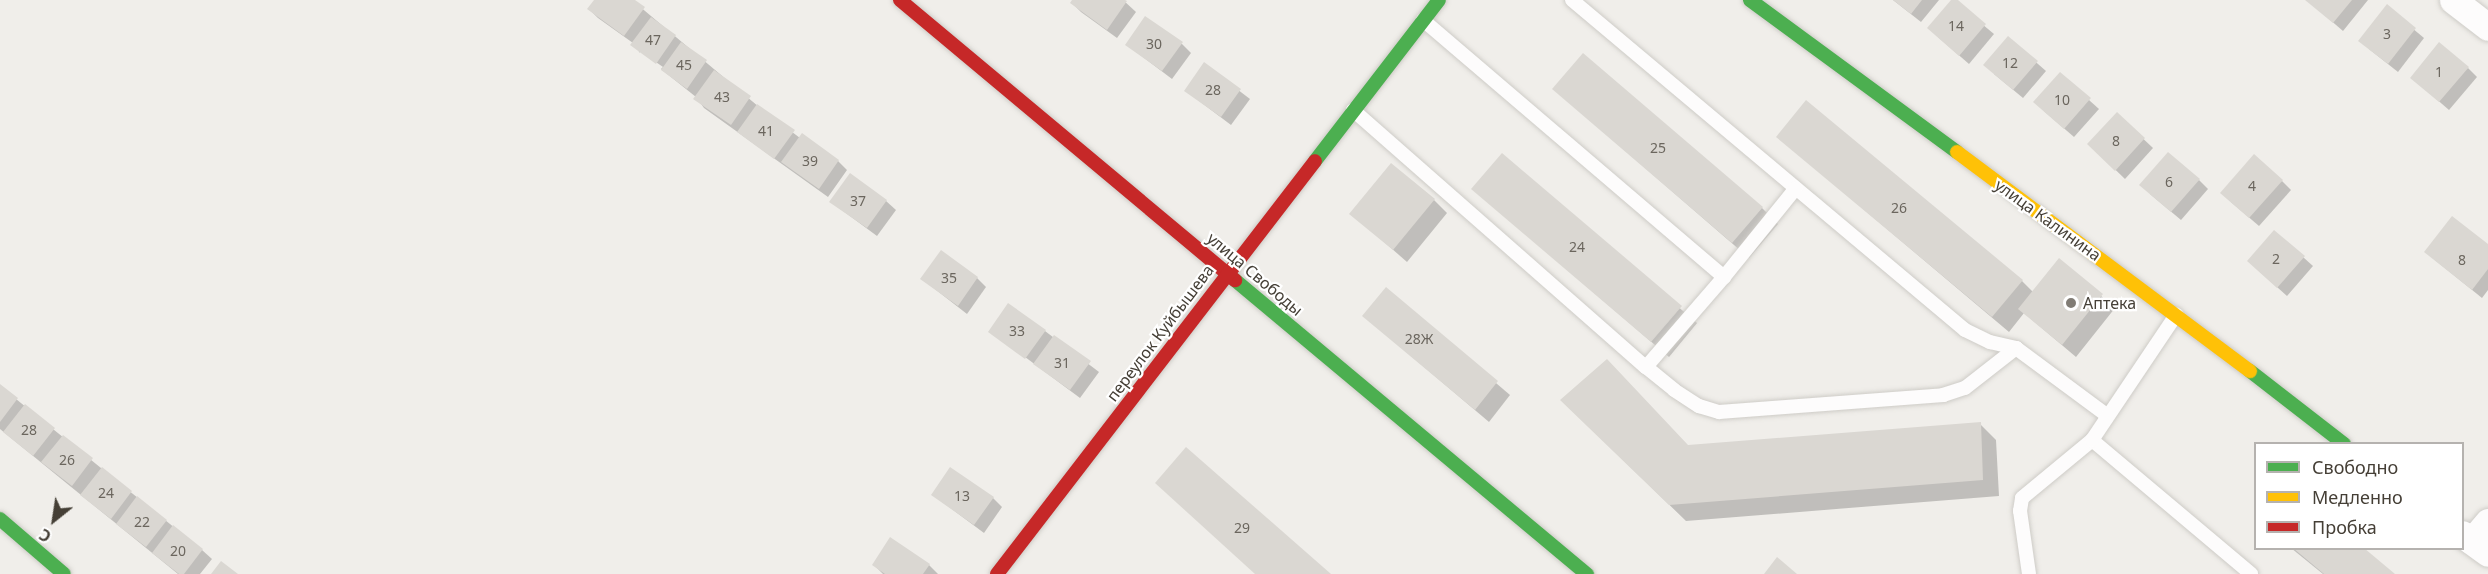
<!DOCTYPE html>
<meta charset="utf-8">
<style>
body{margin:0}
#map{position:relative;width:2488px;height:574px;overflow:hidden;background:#f0eeea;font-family:"Noto Sans",sans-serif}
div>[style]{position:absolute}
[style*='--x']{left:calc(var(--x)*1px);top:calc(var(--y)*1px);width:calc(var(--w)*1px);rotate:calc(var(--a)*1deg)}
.shadow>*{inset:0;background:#0003}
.building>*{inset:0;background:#dad7d2}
.roads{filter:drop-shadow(0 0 2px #ceccc7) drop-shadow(0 0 2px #ceccc7)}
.lane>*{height:14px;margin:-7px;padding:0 7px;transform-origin:7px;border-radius:7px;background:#fdfcfc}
.street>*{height:27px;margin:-13.5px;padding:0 13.5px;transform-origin:13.5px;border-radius:13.5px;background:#fdfcfc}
.fast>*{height:14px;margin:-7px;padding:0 7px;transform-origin:7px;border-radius:7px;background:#4caf50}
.slow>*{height:14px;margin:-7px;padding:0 7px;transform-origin:7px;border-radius:7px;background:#ffc107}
.jam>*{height:14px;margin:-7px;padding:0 7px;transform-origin:7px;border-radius:7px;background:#c62828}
.dots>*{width:16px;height:16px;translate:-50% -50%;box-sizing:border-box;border:3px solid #fff;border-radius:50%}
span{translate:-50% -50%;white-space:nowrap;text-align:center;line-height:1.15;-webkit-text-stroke:4.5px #fff;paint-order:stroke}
.number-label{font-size:14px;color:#6b665e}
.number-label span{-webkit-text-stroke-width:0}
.street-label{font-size:16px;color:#453f36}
.poi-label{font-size:16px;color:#453f36}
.left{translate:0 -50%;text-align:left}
.legend{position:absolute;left:2254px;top:442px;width:210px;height:108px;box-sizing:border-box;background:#fff;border:2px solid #b5b2af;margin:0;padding:8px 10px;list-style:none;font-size:18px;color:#453f36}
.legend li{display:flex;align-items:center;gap:12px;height:30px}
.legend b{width:30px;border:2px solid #b5b2af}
.north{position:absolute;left:24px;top:490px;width:60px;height:60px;-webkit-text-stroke:4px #fff;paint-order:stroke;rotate:210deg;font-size:16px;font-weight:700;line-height:24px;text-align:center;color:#453f36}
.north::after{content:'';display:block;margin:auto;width:21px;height:27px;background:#453f36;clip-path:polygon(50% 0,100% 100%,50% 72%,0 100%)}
</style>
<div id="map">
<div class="shadow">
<i style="clip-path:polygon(596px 0,632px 0,759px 107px,800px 138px,802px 136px,838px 161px,847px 170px,828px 197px,704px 108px,696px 97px,661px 69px,663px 67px,640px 51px,640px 53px,633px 43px,598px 18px,589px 9px)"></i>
<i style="clip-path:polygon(1074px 0,1123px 0,1136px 12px,1117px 38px,1081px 12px,1072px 3px)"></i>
<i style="clip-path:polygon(1893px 0,1939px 0,1921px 22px)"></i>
<i style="clip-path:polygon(1953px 0,1994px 34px,1969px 64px,1938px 37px)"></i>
<i style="clip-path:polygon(2307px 0,2368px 0,2343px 31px)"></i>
<i style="clip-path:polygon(2387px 7px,2424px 38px,2398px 72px,2369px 49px)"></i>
<i style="clip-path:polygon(2008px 38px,2046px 71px,2023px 98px,1994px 74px)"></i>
<i style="clip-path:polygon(1182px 44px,1191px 53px,1172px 79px,1127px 45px)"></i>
<i style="clip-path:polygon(1204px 64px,1250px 99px,1231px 125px,1186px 91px)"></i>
<i style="clip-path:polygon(2468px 68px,2477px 77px,2449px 110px,2412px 78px)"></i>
<i style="clip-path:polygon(2060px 74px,2099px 109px,2074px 137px,2044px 111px)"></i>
<i style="clip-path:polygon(1554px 89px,1762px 208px,1778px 224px,1749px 258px)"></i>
<i style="clip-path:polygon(2117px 114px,2153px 148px,2125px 179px,2098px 153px)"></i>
<i style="clip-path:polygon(1778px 137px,2022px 281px,2033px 292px,2059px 260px,2115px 308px,2076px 357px,2024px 313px,2009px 332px)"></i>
<i style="clip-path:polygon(1502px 155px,1697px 323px,1669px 357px,1473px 189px)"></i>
<i style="clip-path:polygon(2199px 180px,2208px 189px,2181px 220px,2150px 194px)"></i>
<i style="clip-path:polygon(2282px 181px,2291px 190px,2259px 226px,2231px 202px)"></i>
<i style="clip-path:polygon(1434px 200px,1447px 213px,1407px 262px,1351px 213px)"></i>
<i style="clip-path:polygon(886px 201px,896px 210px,877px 236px,831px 202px)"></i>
<i style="clip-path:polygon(2275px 232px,2313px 266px,2287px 296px,2258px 270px)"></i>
<i style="clip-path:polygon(2488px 246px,2488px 290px,2482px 298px,2435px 260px)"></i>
<i style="clip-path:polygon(977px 278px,986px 287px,967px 314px,922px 279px)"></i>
<i style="clip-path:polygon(1386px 289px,1510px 395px,1489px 422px,1364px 316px)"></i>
<i style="clip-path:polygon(990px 331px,1045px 331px,1099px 372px,1080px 398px)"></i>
<i style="clip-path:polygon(0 386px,202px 550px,212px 559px,200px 574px,178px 574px,0 429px)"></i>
<i style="clip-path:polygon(1578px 416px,1688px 447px,1980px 424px,1996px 440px,1999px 496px,1686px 521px)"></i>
<i style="clip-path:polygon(933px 495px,993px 498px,1002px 507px,984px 533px)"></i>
<i style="clip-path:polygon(2291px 548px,2362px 548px,2393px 574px,2323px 574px)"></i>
<i style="clip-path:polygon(874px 565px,929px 565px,938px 574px,883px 574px)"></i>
</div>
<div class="building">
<i style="clip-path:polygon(594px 0,635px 0,645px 7px,624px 36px,587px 9px)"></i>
<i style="clip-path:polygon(1072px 0,1125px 0,1127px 1px,1107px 30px,1070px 3px)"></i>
<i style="clip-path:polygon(1893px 0,1922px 0,1911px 14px)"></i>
<i style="clip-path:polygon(1951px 0,1958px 0,1986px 24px,1959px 56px,1927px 28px)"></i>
<i style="clip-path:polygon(2305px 0,2352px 0,2333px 23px)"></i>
<i style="clip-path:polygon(2387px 4px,2416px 28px,2388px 64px,2358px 41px)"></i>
<i style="clip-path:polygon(1145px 16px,1183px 42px,1162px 71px,1125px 45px)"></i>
<i style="clip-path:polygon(651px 17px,676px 35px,656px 64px,630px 45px)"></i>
<i style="clip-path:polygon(2008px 36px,2038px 61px,2013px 90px,1983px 65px)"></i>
<i style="clip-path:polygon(681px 42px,707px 60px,687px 89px,661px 70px)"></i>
<i style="clip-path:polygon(2439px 42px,2469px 67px,2439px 102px,2410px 78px)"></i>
<i style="clip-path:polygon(1583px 53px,1763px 207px,1732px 243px,1552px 89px)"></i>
<i style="clip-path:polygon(1204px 62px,1241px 89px,1221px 117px,1184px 91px)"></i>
<i style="clip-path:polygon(714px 70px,751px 96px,731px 125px,693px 99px)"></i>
<i style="clip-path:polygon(2060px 72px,2091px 98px,2064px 129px,2033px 102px)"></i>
<i style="clip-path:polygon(1806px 100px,2023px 280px,1992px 317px,1776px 137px)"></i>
<i style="clip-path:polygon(757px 104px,795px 130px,774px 159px,737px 132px)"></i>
<i style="clip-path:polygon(2117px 112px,2145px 138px,2115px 171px,2087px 144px)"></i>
<i style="clip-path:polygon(802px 133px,839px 160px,819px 189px,781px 162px)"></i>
<i style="clip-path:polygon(2168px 152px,2200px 179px,2171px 212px,2139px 185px)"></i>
<i style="clip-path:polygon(1502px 153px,1682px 306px,1651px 342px,1471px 189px)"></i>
<i style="clip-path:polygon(2254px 154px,2283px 180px,2249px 218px,2220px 193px)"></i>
<i style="clip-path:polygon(1391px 163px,1435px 199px,1393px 250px,1349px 214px)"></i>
<i style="clip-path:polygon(850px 173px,887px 200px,867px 228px,829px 202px)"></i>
<i style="clip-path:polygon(2452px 216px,2488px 244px,2488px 269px,2472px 290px,2424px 252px)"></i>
<i style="clip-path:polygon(2274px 230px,2305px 256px,2277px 288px,2247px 261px)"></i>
<i style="clip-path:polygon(941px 250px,978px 277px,958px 306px,920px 279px)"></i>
<i style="clip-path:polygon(2059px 258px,2103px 294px,2062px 345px,2018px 309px)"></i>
<i style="clip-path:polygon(1386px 287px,1498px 381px,1475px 410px,1362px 316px)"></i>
<i style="clip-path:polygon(1008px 303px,1046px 330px,1025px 359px,988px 332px)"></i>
<i style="clip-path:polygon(1054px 335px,1091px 361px,1070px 390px,1033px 364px)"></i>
<i style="clip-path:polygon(1607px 359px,1688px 445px,1981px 422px,1983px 480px,1669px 505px,1560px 400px)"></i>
<i style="clip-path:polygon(0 384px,18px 398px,0 422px)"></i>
<i style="clip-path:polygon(25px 404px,55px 428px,33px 456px,3px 432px)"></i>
<i style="clip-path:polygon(63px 435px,93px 458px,72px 486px,41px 462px)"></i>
<i style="clip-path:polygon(1186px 447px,1331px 574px,1255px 574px,1155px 483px)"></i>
<i style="clip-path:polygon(102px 467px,132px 491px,111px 519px,80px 495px)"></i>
<i style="clip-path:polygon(950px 467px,994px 497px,974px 525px,931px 495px)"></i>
<i style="clip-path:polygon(137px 496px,167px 520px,146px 547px,116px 524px)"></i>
<i style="clip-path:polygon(173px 525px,203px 549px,184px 574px,179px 574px,152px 553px)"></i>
<i style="clip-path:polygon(890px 537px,930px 564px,923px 574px,885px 574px,872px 565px)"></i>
<i style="clip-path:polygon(2293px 548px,2364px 548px,2395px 574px,2324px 574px)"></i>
<i style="clip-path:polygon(1777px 557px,1797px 574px,1764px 574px)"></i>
<i style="clip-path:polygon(221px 561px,238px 574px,211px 574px)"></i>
</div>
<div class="roads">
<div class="lane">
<i style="--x:1572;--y:0;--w:513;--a:40.02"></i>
<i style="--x:1965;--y:330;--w:28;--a:26"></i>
<i style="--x:1990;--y:342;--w:27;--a:13"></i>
<i style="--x:2016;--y:348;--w:114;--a:36.5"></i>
<i style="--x:1423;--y:20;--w:396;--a:40.5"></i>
<i style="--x:1353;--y:110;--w:390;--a:41.3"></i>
<i style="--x:1646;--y:367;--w:36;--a:39"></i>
<i style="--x:1674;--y:390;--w:30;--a:33"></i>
<i style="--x:1699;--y:406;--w:21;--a:17"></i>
<i style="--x:1719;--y:412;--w:225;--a:-4.3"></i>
<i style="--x:1943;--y:395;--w:23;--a:-18"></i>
<i style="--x:1965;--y:388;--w:65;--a:-38.1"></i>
<i style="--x:1646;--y:367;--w:119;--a:-49.1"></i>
<i style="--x:1724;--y:277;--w:114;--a:-51"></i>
<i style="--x:2092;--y:440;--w:208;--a:40.1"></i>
<i style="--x:2029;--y:574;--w:64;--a:-98.1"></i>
<i style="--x:2020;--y:511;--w:13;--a:-81"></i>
<i style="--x:2022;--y:498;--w:91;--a:-39.6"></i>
<i style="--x:2092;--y:440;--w:151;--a:-56.1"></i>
</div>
<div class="street">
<i style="--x:2453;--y:0;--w:44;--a:37.6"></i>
<i style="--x:2462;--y:534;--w:32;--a:36"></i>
<i style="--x:2472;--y:541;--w:25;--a:-50"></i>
</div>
<div class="fast">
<i style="--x:1750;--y:0;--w:257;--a:36.3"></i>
<i style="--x:1315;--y:161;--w:203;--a:-52.4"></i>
<i style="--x:1235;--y:280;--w:459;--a:39.9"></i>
<i style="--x:2250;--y:371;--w:119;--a:37.8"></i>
<i style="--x:0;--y:519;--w:84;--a:40.7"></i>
</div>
<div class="slow">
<i style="--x:1957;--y:152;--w:366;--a:36.8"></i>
</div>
<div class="jam">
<i style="--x:900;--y:0;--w:437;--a:39.9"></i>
<i style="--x:997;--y:574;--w:521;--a:-52.4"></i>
</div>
</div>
<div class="dots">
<i style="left:2071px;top:303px;background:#817c75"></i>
</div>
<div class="number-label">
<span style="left:1956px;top:26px">14</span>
<span style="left:2387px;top:34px">3</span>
<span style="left:653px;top:40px">47</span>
<span style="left:1154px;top:44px">30</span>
<span style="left:2010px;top:63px">12</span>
<span style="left:684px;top:65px">45</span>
<span style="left:2439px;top:72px">1</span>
<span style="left:1213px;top:90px">28</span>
<span style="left:722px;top:97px">43</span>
<span style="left:2062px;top:100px">10</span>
<span style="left:766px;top:131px">41</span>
<span style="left:2116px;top:141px">8</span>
<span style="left:1658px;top:148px">25</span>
<span style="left:810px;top:161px">39</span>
<span style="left:2169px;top:182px">6</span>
<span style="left:2252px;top:186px">4</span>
<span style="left:858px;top:201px">37</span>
<span style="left:1899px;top:208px">26</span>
<span style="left:1577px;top:247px">24</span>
<span style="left:2276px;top:259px">2</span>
<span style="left:2462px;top:260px">8</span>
<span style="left:949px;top:278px">35</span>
<span style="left:1017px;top:331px">33</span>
<span style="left:1419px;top:339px">28Ж</span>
<span style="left:1062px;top:363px">31</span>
<span style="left:29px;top:430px">28</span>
<span style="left:67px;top:460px">26</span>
<span style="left:106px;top:493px">24</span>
<span style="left:962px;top:496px">13</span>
<span style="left:142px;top:522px">22</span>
<span style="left:1242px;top:528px">29</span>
<span style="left:178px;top:551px">20</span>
</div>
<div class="street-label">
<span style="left:2048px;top:220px;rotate:36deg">улица Калинина</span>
<span style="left:1255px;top:274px;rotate:40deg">улица Свободы</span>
<span style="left:1160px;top:333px;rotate:-53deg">переулок Куйбышева</span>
</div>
<div class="poi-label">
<span class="left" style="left:2083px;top:303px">Аптека</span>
</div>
<ul class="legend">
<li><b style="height:8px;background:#4caf50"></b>Свободно</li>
<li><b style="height:8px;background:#ffc107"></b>Медленно</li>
<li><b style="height:8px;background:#c62828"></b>Пробка</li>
</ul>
<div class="north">С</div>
</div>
